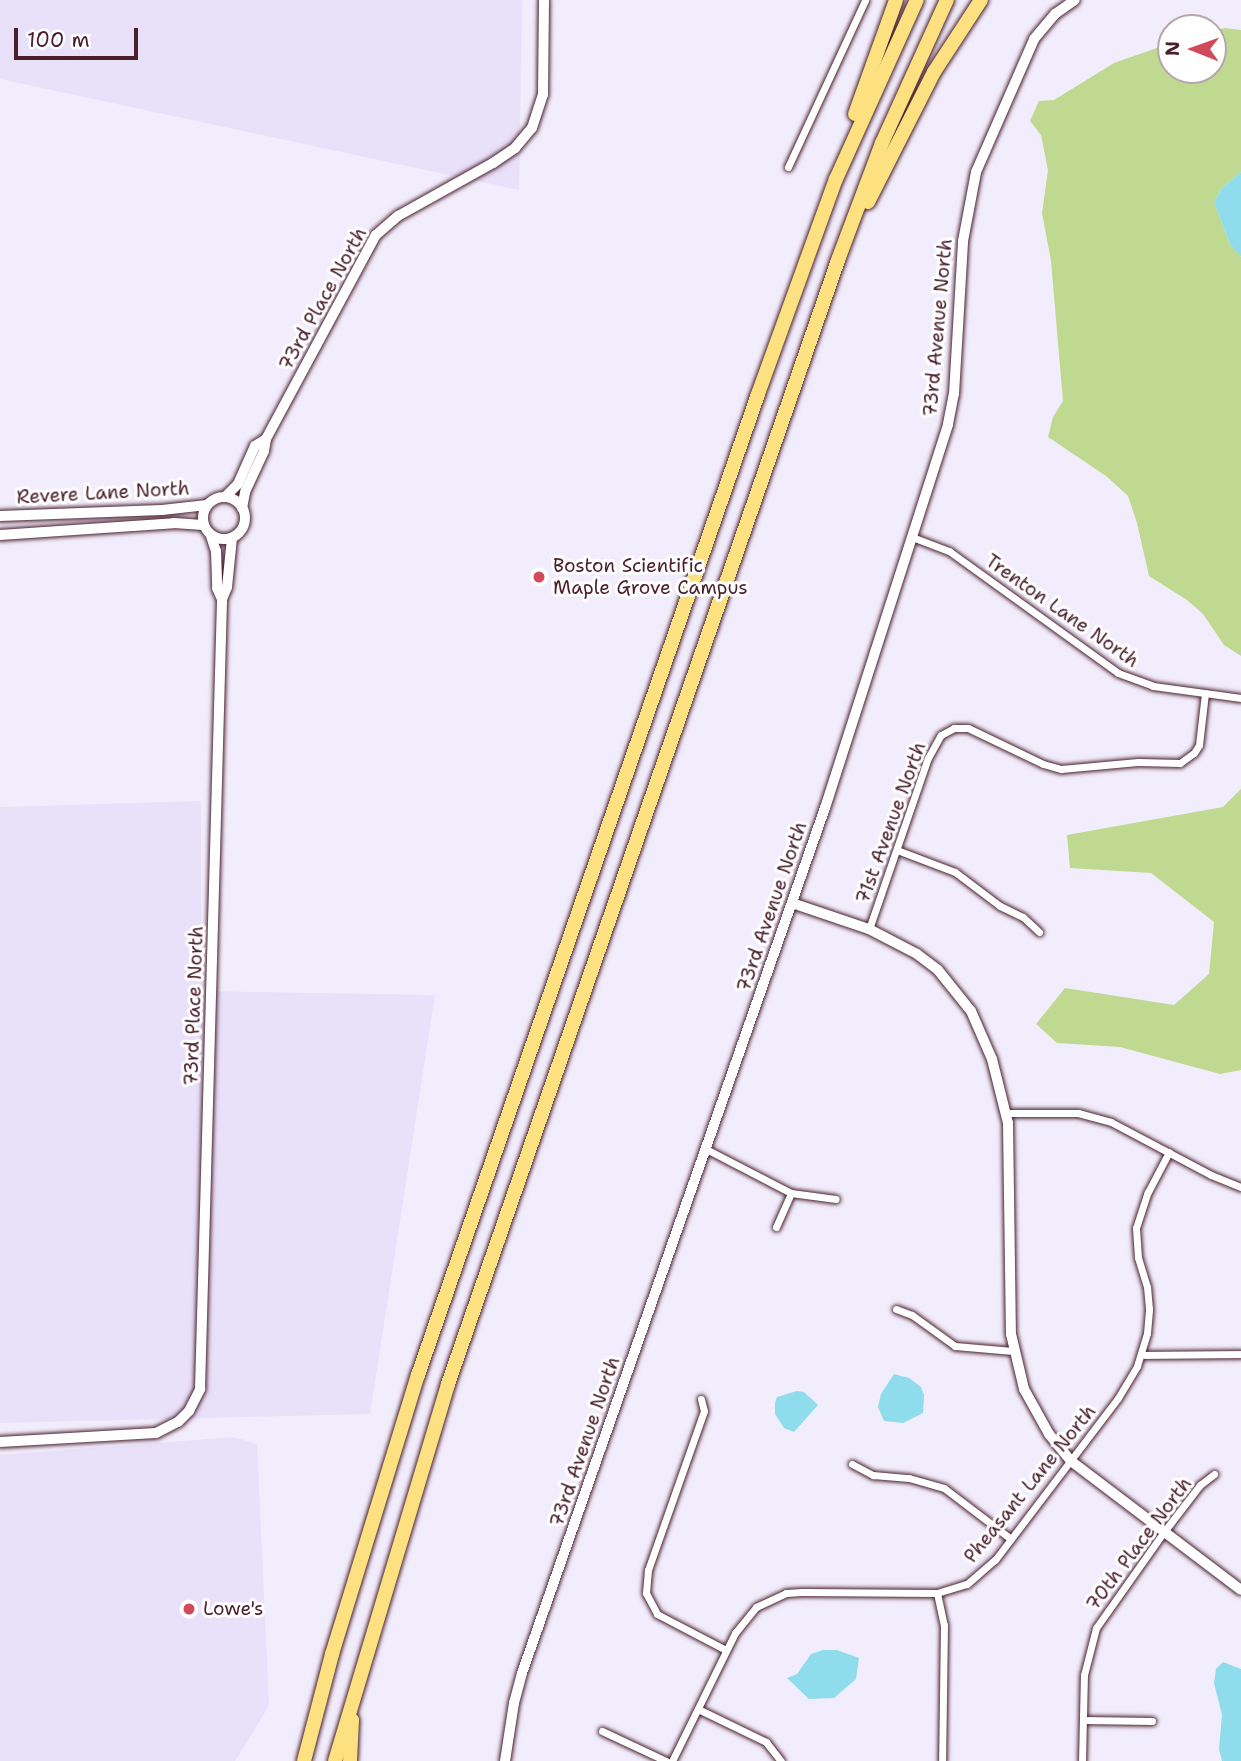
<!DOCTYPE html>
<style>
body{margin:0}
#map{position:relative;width:1241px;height:1761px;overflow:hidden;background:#f2edfc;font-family:"Shantell Sans",sans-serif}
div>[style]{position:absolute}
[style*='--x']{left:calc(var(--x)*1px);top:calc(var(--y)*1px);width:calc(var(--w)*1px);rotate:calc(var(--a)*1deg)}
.built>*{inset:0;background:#e9e0fa}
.green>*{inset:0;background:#bfd990}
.water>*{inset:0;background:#8edcec}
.roads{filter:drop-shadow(0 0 2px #4a1f2b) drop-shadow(0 0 2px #4a1f2b)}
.street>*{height:7px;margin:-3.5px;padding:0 3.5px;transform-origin:3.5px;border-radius:3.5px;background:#fff}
.secondary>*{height:10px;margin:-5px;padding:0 5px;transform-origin:5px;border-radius:5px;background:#fff}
.secondary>.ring{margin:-5px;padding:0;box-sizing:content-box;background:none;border:10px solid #fff;border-radius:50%}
.highway>*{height:14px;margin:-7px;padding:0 7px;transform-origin:7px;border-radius:7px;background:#fde080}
.dots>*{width:19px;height:19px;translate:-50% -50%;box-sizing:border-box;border:4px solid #fff;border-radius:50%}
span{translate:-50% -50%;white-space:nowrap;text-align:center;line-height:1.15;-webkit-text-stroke:6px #fff;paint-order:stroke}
.street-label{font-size:19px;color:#4a1f2b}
.poi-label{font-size:19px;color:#4a1f2b}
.left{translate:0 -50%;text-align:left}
.north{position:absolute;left:1157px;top:14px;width:70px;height:70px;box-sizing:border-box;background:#fff;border:2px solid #b7a5aa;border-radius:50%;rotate:271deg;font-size:19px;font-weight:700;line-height:28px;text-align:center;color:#4a1f2b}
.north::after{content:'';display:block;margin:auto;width:24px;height:32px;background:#d1495b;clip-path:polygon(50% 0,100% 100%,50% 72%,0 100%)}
.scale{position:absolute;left:14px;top:28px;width:124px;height:32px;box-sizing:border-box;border:4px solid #4a1f2b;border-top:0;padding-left:9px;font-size:21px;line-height:24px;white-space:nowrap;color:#4a1f2b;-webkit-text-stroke:5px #fff;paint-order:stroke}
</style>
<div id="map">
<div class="built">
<i style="clip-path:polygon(0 0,522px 0,519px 190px,0 79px)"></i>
<i style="clip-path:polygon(201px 801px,201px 991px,435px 995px,370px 1414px,0 1423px,0 807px)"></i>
<i style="clip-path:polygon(234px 1437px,257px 1444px,269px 1706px,235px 1761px,0 1761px,0 1455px)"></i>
</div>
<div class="green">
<i style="clip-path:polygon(1225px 28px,1241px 30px,1241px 172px,1222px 188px,1214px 202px,1230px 244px,1241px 257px,1241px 656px,1224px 645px,1203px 614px,1187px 600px,1149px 576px,1137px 523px,1128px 496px,1106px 476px,1048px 437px,1053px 417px,1063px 401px,1051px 261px,1042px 213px,1048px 170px,1041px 135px,1030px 121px,1039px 101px,1054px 100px,1114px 63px,1171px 43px,1171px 70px,1213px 70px,1213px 31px)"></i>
<i style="clip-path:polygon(1241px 789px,1241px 1070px,1220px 1074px,1120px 1047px,1057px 1043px,1036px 1024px,1065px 988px,1174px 1005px,1209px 974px,1214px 922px,1151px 873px,1070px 868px,1067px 835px,1223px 807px)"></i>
</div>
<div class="water">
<i style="clip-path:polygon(1241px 172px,1241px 257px,1230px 244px,1214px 202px,1222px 188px)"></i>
<i style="clip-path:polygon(894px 1374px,909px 1378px,921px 1387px,924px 1395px,923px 1413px,903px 1423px,884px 1421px,878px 1407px,881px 1394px)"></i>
<i style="clip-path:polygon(797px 1391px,804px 1392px,818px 1405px,794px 1432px,784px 1428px,775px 1414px,775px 1403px,777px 1397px)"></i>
<i style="clip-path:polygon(823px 1650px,837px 1650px,859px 1658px,856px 1679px,834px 1698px,809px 1699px,787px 1678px,797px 1674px,811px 1654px)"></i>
<i style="clip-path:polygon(1223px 1662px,1241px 1669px,1241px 1761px,1222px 1761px,1219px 1749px,1222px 1715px,1214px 1683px,1216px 1669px)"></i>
</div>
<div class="roads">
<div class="street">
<i style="--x:788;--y:167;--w:184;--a:-65.2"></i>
<i style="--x:912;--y:537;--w:40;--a:21"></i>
<i style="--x:949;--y:551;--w:208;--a:35.8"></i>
<i style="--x:1118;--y:673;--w:37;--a:20"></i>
<i style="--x:1153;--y:686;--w:89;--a:7.8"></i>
<i style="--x:897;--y:850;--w:62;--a:20.8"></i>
<i style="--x:955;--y:872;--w:56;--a:37.1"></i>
<i style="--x:1000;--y:906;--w:25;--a:26"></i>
<i style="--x:1023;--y:917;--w:22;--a:43"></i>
<i style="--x:869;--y:929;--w:181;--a:-71"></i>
<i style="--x:928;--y:758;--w:26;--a:-61"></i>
<i style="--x:941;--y:735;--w:15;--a:-28"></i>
<i style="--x:954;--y:728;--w:14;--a:0"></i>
<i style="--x:968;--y:728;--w:83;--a:25.6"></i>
<i style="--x:1043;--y:764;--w:19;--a:16"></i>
<i style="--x:1061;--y:769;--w:77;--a:-5.2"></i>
<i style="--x:1138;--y:762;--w:42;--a:1.4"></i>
<i style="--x:1180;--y:763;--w:17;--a:-36"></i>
<i style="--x:1194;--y:753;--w:9;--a:-58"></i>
<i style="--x:1199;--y:745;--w:52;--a:-83.4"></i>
<i style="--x:1006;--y:1113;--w:72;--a:0"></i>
<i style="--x:1078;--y:1113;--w:34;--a:15"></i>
<i style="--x:1111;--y:1122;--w:113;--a:27.9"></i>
<i style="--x:1211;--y:1175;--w:32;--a:22"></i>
<i style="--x:706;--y:1149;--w:96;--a:27.4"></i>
<i style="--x:791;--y:1193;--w:45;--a:7.6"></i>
<i style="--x:776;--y:1227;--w:37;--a:-66"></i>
<i style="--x:896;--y:1309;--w:17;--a:21"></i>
<i style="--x:912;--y:1315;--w:53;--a:35.8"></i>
<i style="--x:955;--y:1346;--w:58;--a:4.9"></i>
<i style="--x:1141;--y:1355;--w:100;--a:-0.6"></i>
<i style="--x:701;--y:1399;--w:12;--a:76"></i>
<i style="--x:704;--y:1411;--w:169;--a:109.4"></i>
<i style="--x:648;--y:1570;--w:23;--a:95"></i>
<i style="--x:646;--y:1593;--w:24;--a:62"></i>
<i style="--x:657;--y:1614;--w:78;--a:27.6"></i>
<i style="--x:852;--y:1464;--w:24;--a:28"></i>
<i style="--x:873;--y:1475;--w:36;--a:5"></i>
<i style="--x:909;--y:1478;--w:36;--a:16"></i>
<i style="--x:944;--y:1488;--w:84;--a:37.3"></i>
<i style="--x:937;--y:1593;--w:33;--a:78"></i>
<i style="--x:944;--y:1625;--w:136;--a:90.8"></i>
<i style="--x:698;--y:1709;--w:76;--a:25.9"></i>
<i style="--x:766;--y:1742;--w:24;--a:52"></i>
<i style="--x:1083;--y:1720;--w:69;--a:0.8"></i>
<i style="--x:602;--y:1731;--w:71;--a:25.1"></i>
<i style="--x:672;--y:1761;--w:143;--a:-63.8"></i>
<i style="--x:735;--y:1633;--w:33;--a:-51"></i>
<i style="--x:756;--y:1607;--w:33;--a:-25"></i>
<i style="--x:786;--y:1593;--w:16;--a:-4"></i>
<i style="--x:802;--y:1592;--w:135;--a:0.4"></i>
<i style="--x:937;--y:1593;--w:31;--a:-17"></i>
<i style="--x:967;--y:1584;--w:37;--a:-41"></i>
<i style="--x:995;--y:1560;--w:203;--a:-52.8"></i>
<i style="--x:1118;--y:1398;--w:37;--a:-59"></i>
<i style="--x:1137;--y:1366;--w:34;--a:-73"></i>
<i style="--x:1147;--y:1333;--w:24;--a:-85"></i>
<i style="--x:1149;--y:1309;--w:22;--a:-95"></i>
<i style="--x:1147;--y:1287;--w:31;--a:-107"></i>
<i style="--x:1138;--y:1257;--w:29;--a:-94"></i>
<i style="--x:1136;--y:1228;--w:38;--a:-72"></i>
<i style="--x:1148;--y:1192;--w:45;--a:-62.3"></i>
<i style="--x:1082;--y:1761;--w:86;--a:-88.7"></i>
<i style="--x:1084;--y:1675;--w:49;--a:-75.7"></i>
<i style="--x:1096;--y:1628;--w:116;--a:-54.8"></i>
<i style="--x:1163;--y:1533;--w:61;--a:-52.4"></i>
<i style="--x:1200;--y:1485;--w:18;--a:-38"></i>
</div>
<div class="secondary">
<i class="ring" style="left:203px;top:497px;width:32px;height:32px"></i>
<i style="--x:225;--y:497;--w:18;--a:-45"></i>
<i style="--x:238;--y:484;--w:42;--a:-65.9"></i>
<i style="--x:255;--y:446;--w:13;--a:-32"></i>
<i style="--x:242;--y:508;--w:16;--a:-79"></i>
<i style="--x:245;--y:492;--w:45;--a:-65.1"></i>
<i style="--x:264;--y:451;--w:12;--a:-81"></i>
<i style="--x:266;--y:439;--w:232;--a:-61.7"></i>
<i style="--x:376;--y:235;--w:29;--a:-41"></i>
<i style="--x:398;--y:216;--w:109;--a:-29.2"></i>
<i style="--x:493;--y:163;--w:27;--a:-34"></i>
<i style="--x:515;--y:148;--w:26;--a:-50"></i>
<i style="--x:532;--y:128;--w:35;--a:-72"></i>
<i style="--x:543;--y:95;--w:95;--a:-89.4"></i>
<i style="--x:0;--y:516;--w:162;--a:-2.1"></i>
<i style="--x:162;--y:510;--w:45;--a:-6.3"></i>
<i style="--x:0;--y:535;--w:174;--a:-3.9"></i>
<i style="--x:174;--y:523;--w:29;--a:4"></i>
<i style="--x:211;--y:536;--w:16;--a:72"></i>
<i style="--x:216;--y:551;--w:37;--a:88"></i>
<i style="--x:217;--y:588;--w:12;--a:66"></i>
<i style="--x:792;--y:903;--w:81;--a:18.7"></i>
<i style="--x:869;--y:929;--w:54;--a:27.5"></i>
<i style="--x:917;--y:954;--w:26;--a:37"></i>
<i style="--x:938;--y:970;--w:53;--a:51.2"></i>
<i style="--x:971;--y:1011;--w:52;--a:66.4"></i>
<i style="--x:992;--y:1059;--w:66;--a:76"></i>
<i style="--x:1008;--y:1123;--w:211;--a:89.2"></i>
<i style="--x:1011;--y:1334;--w:57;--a:76.7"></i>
<i style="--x:1024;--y:1389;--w:51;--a:60.9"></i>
<i style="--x:1049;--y:1434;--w:35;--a:51"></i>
<i style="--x:1071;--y:1461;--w:213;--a:37.2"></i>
<i style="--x:0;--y:1442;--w:156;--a:-3.3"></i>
<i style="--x:156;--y:1433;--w:25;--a:-27"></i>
<i style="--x:178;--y:1422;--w:16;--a:-45"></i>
<i style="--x:189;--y:1411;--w:25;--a:-63"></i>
<i style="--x:200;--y:1389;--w:790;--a:-88.4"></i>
<i style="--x:222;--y:599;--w:13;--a:-67"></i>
<i style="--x:227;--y:587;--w:49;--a:-84.2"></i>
<i style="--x:505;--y:1761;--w:59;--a:-81.2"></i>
<i style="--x:514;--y:1703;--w:31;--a:-75"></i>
<i style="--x:522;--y:1673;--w:917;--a:-70.7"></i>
<i style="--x:825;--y:808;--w:403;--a:-72.2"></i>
<i style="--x:948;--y:424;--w:31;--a:-79"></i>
<i style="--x:954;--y:394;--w:153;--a:-86.6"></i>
<i style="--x:963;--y:241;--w:70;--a:-79.3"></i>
<i style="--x:976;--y:172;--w:145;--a:-66.4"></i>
<i style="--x:1034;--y:39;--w:33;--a:-50"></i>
<i style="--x:1055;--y:14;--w:24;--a:-35"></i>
</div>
<div class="highway">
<i style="--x:855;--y:114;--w:121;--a:-70.2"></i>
<i style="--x:868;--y:202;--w:146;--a:-63.1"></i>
<i style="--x:934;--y:72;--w:86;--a:-56.9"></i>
<i style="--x:304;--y:1761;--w:111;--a:-75.3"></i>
<i style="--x:332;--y:1654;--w:292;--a:-72.9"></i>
<i style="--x:418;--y:1375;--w:1038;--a:-70.88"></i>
<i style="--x:758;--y:394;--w:229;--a:-70.1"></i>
<i style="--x:836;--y:179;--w:196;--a:-65.7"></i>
<i style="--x:335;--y:1761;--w:394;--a:-73.3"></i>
<i style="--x:448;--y:1384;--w:1190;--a:-70.86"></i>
<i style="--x:838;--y:260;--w:125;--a:-69.4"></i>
<i style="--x:882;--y:143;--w:157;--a:-65.6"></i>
<i style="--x:350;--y:1761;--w:41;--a:-87.2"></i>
</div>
</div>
<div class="dots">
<i style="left:539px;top:577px;background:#d1495b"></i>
<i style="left:189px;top:1609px;background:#d1495b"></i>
</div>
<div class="street-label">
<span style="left:323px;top:299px;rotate:-61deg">73rd Place North</span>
<span style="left:938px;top:328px;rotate:-85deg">73rd Avenue North</span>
<span style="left:103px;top:493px;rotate:-3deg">Revere Lane North</span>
<span style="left:1062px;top:611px;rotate:35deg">Trenton Lane North</span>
<span style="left:891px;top:823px;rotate:-70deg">71st Avenue North</span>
<span style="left:772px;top:907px;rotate:-71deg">73rd Avenue North</span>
<span style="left:194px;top:1006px;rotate:-88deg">73rd Place North</span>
<span style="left:585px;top:1442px;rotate:-71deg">73rd Avenue North</span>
<span style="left:1030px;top:1484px;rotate:-51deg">Pheasant Lane North</span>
<span style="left:1139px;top:1544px;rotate:-53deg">70th Place North</span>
</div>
<div class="poi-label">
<span class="left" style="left:553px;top:577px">Boston Scientific<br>Maple Grove Campus</span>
<span class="left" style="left:203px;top:1609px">Lowe's</span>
</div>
<div class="north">N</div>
<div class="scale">100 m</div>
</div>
